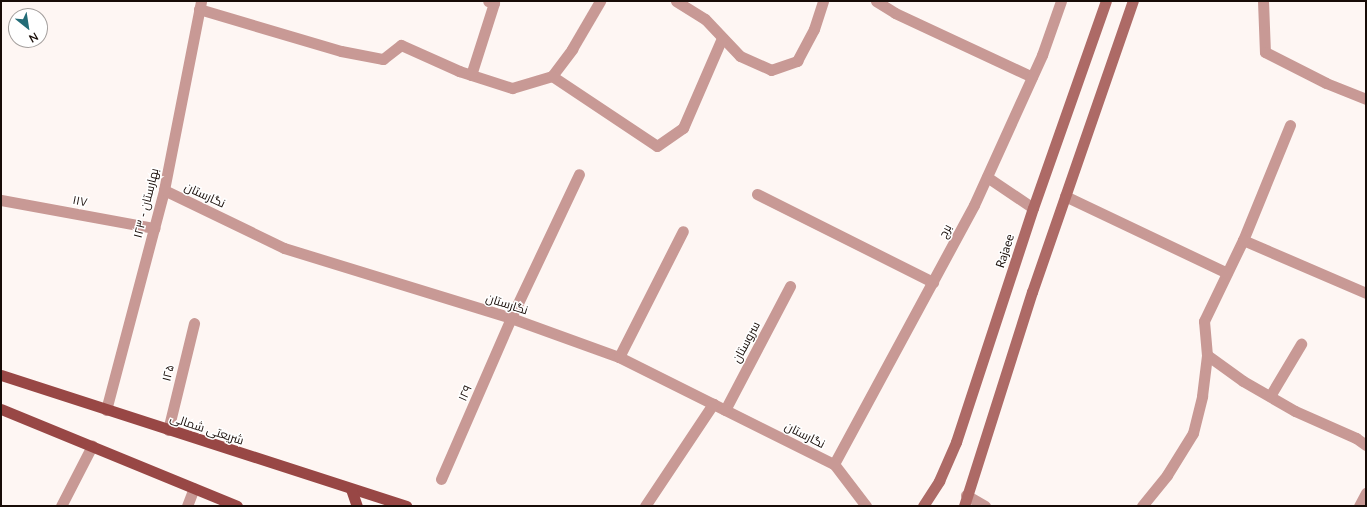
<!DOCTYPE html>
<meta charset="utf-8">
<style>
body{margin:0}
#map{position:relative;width:1367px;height:507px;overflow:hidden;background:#fef6f3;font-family:Lato,Cairo,sans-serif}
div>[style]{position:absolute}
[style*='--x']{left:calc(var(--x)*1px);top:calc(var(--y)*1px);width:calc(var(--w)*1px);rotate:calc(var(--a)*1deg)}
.service>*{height:11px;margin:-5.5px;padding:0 5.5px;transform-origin:5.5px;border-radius:5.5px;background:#c89995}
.minor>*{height:11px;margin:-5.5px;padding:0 5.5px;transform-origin:5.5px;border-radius:5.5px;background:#c89995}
.tertiary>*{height:11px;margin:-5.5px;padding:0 5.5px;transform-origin:5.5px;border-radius:5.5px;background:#c89995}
.secondary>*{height:11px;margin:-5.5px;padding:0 5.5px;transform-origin:5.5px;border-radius:5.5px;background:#ad6a66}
.primary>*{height:11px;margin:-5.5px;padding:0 5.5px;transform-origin:5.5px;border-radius:5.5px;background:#984745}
span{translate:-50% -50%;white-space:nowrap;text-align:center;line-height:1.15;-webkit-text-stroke:3px #fff;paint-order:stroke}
.street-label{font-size:12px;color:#180c07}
.frame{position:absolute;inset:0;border:2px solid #180c07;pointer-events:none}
.north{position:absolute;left:8px;top:8px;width:40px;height:40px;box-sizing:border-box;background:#fff;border:1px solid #a39e9c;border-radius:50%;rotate:150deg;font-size:11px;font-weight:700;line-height:16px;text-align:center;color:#180c07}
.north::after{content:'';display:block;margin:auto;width:14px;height:18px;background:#236c77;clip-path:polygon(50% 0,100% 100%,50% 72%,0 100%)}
</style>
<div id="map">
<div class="service">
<i style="--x:168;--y:430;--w:110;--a:-76.3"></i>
</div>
<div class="minor">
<i style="--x:676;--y:1;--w:34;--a:32"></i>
<i style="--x:705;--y:19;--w:51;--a:46.6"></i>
<i style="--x:740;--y:56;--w:34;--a:24"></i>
<i style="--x:771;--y:70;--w:28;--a:-19"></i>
<i style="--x:797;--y:61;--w:36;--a:-62"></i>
<i style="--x:814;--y:29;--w:29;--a:-72"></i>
<i style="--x:876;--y:1;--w:22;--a:32"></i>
<i style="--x:895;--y:13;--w:151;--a:25"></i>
<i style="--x:1263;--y:1;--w:51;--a:87.8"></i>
<i style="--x:1265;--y:52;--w:68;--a:26.9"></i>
<i style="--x:1326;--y:83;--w:43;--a:21.8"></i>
<i style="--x:199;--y:9;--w:148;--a:16.5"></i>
<i style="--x:341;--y:51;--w:43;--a:10.8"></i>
<i style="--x:383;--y:59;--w:23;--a:-38"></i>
<i style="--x:401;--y:45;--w:64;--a:24.1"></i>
<i style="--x:459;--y:71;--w:56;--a:17.8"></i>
<i style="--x:512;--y:88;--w:42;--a:-16.7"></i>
<i style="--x:552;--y:76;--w:34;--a:-53"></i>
<i style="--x:572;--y:49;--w:56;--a:-59.7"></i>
<i style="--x:471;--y:75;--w:76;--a:-72.3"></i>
<i style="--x:494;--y:3;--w:6;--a:-162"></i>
<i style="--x:552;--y:76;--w:126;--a:33.7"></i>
<i style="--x:657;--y:146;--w:32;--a:-35"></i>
<i style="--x:683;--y:128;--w:98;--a:-66.6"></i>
<i style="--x:1290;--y:125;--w:124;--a:112.2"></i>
<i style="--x:1243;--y:240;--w:90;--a:115.7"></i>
<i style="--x:1204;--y:321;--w:34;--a:85"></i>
<i style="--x:1207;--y:355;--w:44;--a:35.8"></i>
<i style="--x:1243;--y:381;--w:60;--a:30"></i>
<i style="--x:1295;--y:411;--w:67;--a:23.9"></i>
<i style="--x:1356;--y:438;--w:12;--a:35"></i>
<i style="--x:987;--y:177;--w:55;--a:34"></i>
<i style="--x:164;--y:190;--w:133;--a:25.8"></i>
<i style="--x:284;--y:248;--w:238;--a:17.1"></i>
<i style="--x:511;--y:318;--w:115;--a:19.9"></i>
<i style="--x:619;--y:357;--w:240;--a:26.5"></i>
<i style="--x:834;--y:464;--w:53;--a:52.7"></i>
<i style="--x:757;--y:194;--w:197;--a:26.6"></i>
<i style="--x:1065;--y:196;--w:179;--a:25.4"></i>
<i style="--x:1;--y:200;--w:156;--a:10.4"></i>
<i style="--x:1243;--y:240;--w:134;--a:23.3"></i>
<i style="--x:619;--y:357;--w:141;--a:-63.1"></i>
<i style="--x:1270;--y:396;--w:61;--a:-59.2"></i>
<i style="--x:725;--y:410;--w:140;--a:-62.3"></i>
<i style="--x:834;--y:464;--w:294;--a:-61.6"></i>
<i style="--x:974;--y:205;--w:165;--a:-65.6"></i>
<i style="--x:1042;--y:55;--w:57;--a:-70.6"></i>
<i style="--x:441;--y:479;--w:176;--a:-66.5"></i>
<i style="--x:511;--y:318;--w:159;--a:-64.7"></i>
<i style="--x:966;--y:495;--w:22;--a:30"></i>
<i style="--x:187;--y:506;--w:19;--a:-69"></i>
<i style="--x:645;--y:506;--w:123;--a:-56.3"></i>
<i style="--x:1142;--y:506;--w:40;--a:-51"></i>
<i style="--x:1167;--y:475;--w:49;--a:-58.2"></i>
<i style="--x:1193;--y:433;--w:38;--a:-76"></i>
<i style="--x:1202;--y:396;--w:41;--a:-83"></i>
<i style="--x:1359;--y:506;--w:15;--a:-62"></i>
</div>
<div class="tertiary">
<i style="--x:106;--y:410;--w:228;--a:-75.2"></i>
<i style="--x:164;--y:190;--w:193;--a:-78.9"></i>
<i style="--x:61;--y:506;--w:68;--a:-62.7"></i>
</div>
<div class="secondary">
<i style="--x:923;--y:506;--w:30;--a:-57"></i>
<i style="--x:939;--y:481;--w:43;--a:-66.4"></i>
<i style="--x:956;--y:442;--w:246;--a:-71.8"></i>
<i style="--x:1033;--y:208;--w:219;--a:-70.6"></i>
<i style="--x:964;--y:506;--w:225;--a:-72.4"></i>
<i style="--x:1032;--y:292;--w:308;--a:-70.9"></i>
</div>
<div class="primary">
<i style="--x:1;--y:375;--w:426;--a:17.9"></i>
<i style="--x:1;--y:409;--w:255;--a:22.3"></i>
<i style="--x:351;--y:489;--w:18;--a:71"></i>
</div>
<div class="street-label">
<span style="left:205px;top:195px;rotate:25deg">نگارستان</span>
<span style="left:80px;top:201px;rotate:11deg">۱۱۷</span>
<span style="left:146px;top:203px;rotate:-76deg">بهارستان - ۱۲۳</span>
<span style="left:945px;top:231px;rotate:-62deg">برج</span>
<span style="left:1005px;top:251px;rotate:-72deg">Rajaee</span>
<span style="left:507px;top:304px;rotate:18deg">نگارستان</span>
<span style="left:746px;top:342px;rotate:-62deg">سروستان</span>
<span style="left:168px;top:373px;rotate:-76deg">۱۲۵</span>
<span style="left:465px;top:393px;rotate:-66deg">۱۲۹</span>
<span style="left:207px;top:429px;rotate:18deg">شریعتی شمالی</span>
<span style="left:805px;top:435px;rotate:27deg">نگارستان</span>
</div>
<div class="frame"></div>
<div class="north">N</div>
</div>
